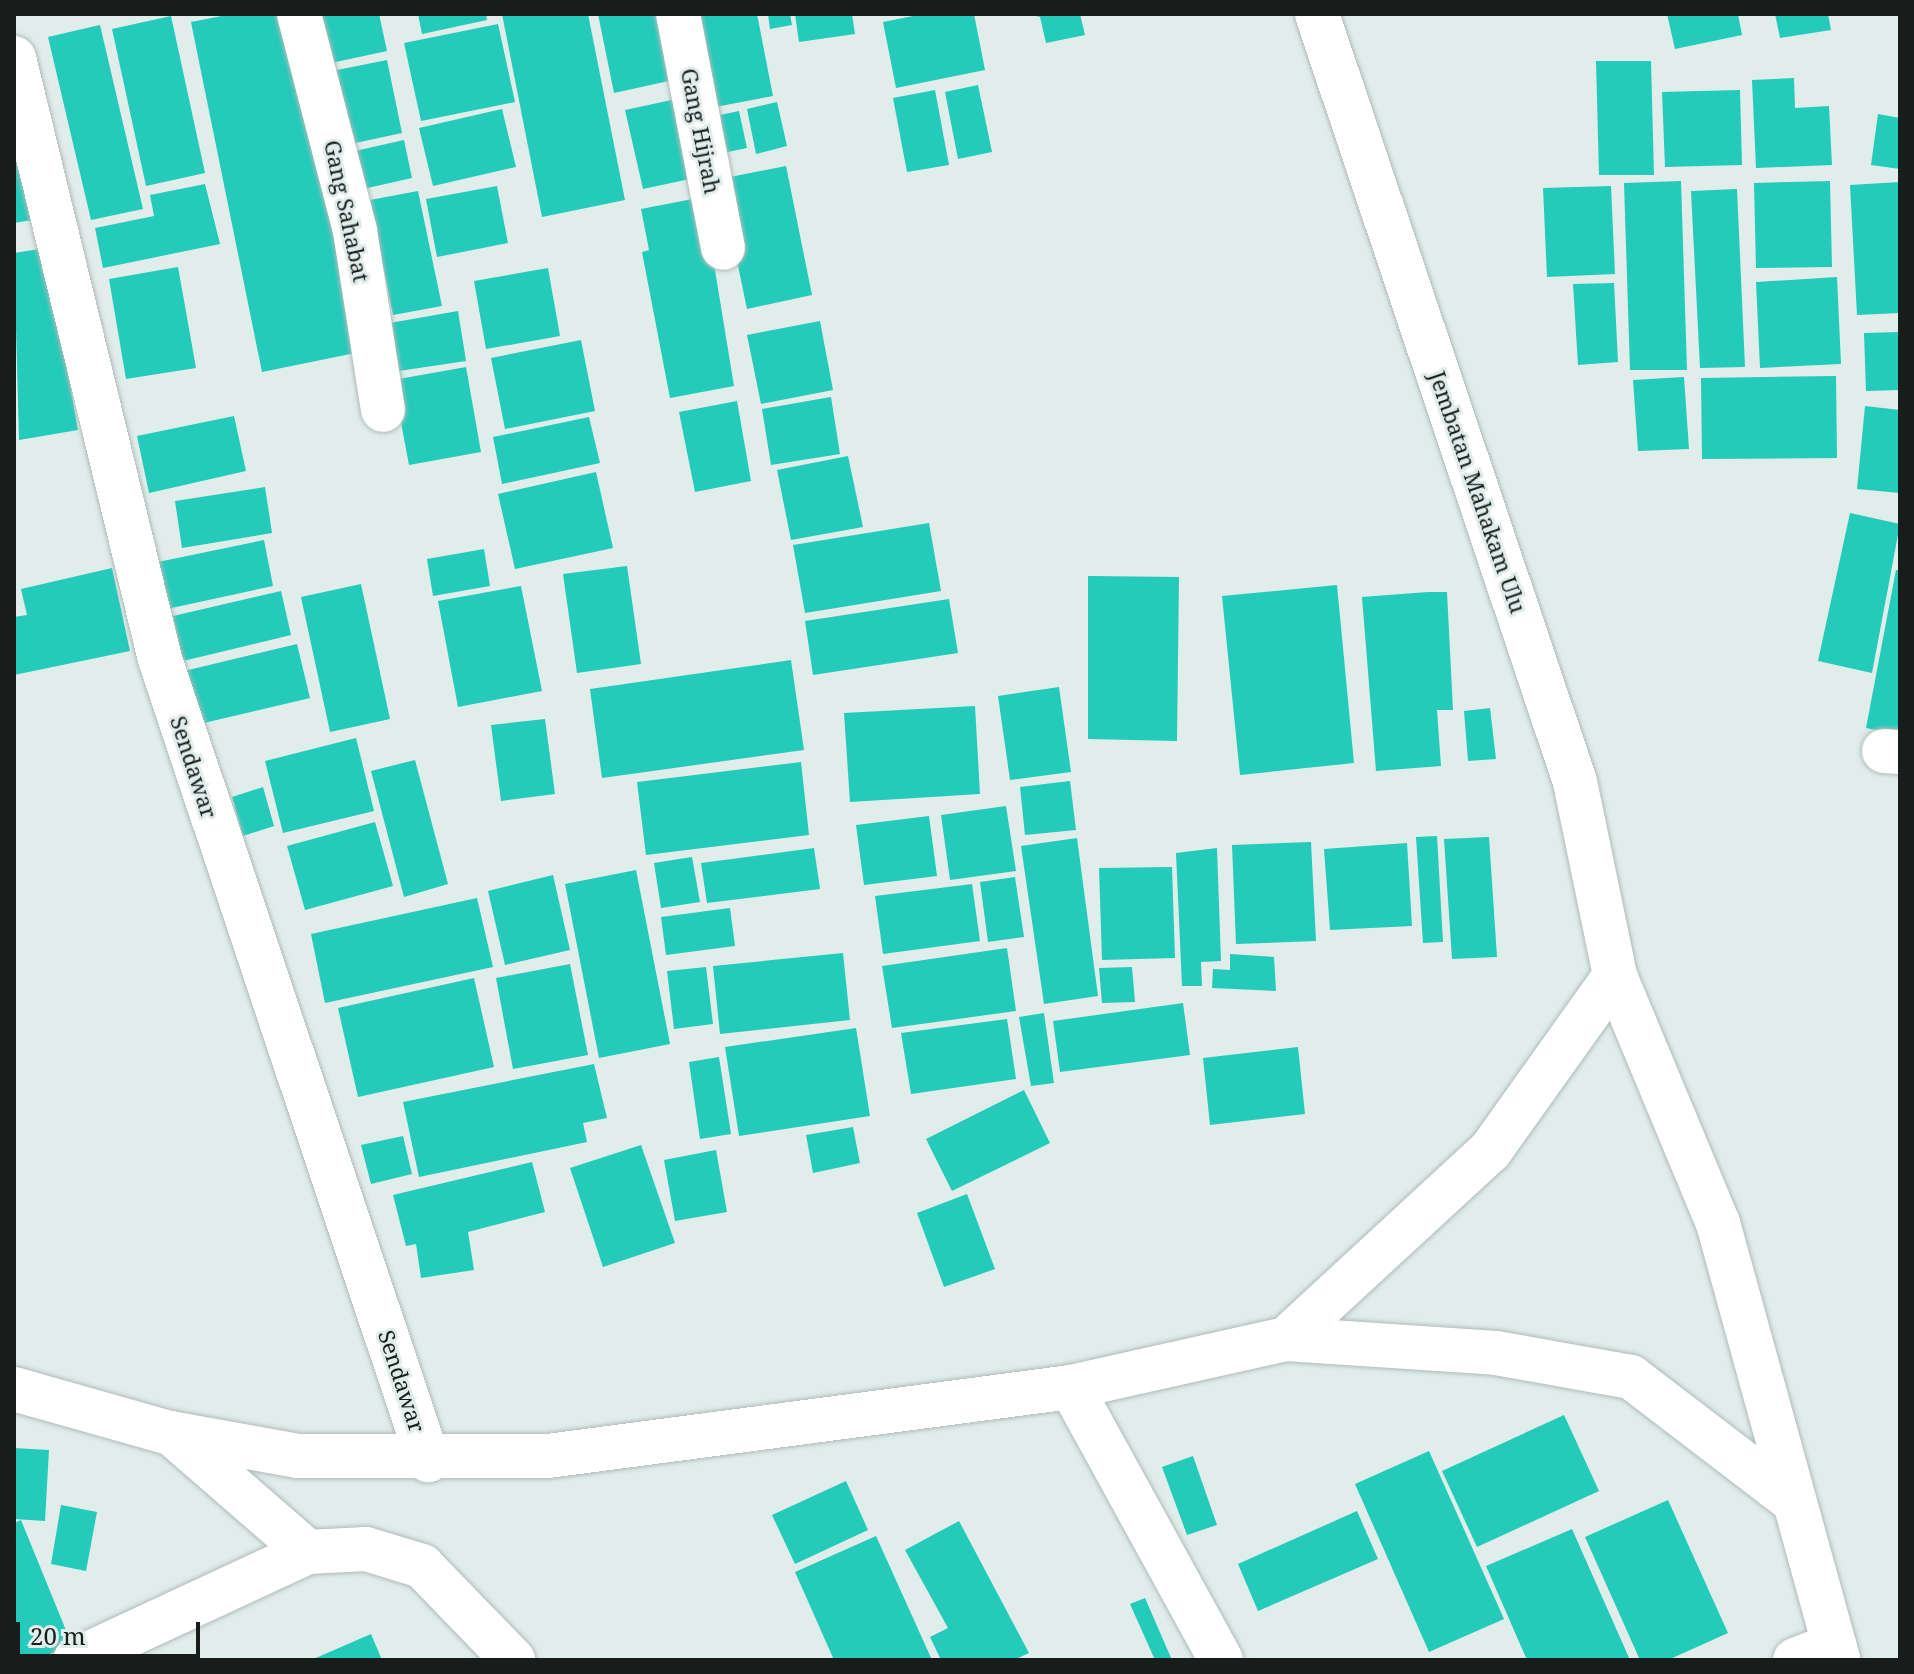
<!DOCTYPE html>
<style>
body{margin:0}
#map{position:relative;width:1914px;height:1674px;overflow:hidden;background:#e0edeb;font-family:"Noto Serif",serif}
div>[style]{position:absolute}
[style*='--x']{left:calc(var(--x)*1px);top:calc(var(--y)*1px);width:calc(var(--w)*1px);rotate:calc(var(--a)*1deg)}
.building>*{inset:0;background:#24caba}
.roads{filter:drop-shadow(0 0 2px #afbbb9) drop-shadow(0 0 2px #afbbb9)}
.minor>*{height:44px;margin:-22px;padding:0 22px;transform-origin:22px;border-radius:22px;background:#fff}
.secondary>*{height:44px;margin:-22px;padding:0 22px;transform-origin:22px;border-radius:22px;background:#fff}
span{translate:-50% -50%;white-space:nowrap;text-align:center;line-height:1.15;-webkit-text-stroke:6px #e0edeb;paint-order:stroke}
.street-label{font-size:22px;color:#181d1c}
.frame{position:absolute;inset:0;border:16px solid #181d1c;pointer-events:none}
.scale{position:absolute;left:16px;top:1622px;width:184px;height:36px;box-sizing:border-box;border:4px solid #181d1c;border-top:0;padding-left:10px;font-size:24px;line-height:28px;white-space:nowrap;color:#181d1c;-webkit-text-stroke:6px #e0edeb;paint-order:stroke}
</style>
<div id="map">
<div class="building">
<i style="clip-path:polygon(232px 14px,296px 14px,365px 351px,262px 372px,191px 22px)"></i>
<i style="clip-path:polygon(320px 14px,379px 14px,387px 51px,331px 63px)"></i>
<i style="clip-path:polygon(418px 14px,486px 14px,487px 20px,422px 34px)"></i>
<i style="clip-path:polygon(502px 14px,588px 14px,625px 200px,542px 217px)"></i>
<i style="clip-path:polygon(598px 14px,665px 14px,678px 79px,614px 93px)"></i>
<i style="clip-path:polygon(691px 14px,757px 14px,773px 96px,710px 108px)"></i>
<i style="clip-path:polygon(768px 14px,790px 14px,792px 25px,770px 29px)"></i>
<i style="clip-path:polygon(795px 14px,852px 14px,855px 34px,799px 42px)"></i>
<i style="clip-path:polygon(923px 14px,974px 14px,985px 70px,896px 88px,883px 22px)"></i>
<i style="clip-path:polygon(1028px 14px,1080px 14px,1085px 35px,1046px 43px,1040px 17px)"></i>
<i style="clip-path:polygon(1667px 14px,1738px 14px,1742px 35px,1675px 49px)"></i>
<i style="clip-path:polygon(1775px 14px,1828px 14px,1831px 30px,1780px 38px)"></i>
<i style="clip-path:polygon(171px 16px,205px 173px,146px 186px,112px 29px)"></i>
<i style="clip-path:polygon(498px 24px,515px 102px,421px 121px,404px 43px)"></i>
<i style="clip-path:polygon(100px 25px,143px 209px,91px 220px,48px 37px)"></i>
<i style="clip-path:polygon(387px 60px,402px 133px,346px 145px,332px 71px)"></i>
<i style="clip-path:polygon(1596px 61px,1651px 61px,1654px 175px,1599px 175px)"></i>
<i style="clip-path:polygon(1794px 78px,1795px 108px,1829px 106px,1832px 165px,1756px 168px,1752px 80px)"></i>
<i style="clip-path:polygon(978px 85px,992px 152px,958px 159px,945px 92px)"></i>
<i style="clip-path:polygon(935px 90px,949px 165px,907px 172px,893px 98px)"></i>
<i style="clip-path:polygon(1740px 90px,1742px 165px,1665px 167px,1662px 92px)"></i>
<i style="clip-path:polygon(681px 98px,699px 177px,643px 189px,625px 110px)"></i>
<i style="clip-path:polygon(777px 102px,787px 146px,756px 154px,747px 109px)"></i>
<i style="clip-path:polygon(502px 109px,516px 167px,433px 186px,419px 128px)"></i>
<i style="clip-path:polygon(739px 111px,747px 148px,718px 154px,710px 117px)"></i>
<i style="clip-path:polygon(1878px 114px,1900px 118px,1900px 169px,1871px 165px)"></i>
<i style="clip-path:polygon(14px 125px,32px 220px,14px 223px)"></i>
<i style="clip-path:polygon(404px 140px,412px 178px,354px 191px,346px 153px)"></i>
<i style="clip-path:polygon(786px 166px,812px 295px,747px 309px,720px 179px)"></i>
<i style="clip-path:polygon(1681px 181px,1687px 370px,1630px 370px,1624px 183px)"></i>
<i style="clip-path:polygon(1830px 181px,1832px 267px,1756px 268px,1754px 183px)"></i>
<i style="clip-path:polygon(1900px 182px,1900px 313px,1857px 315px,1850px 185px)"></i>
<i style="clip-path:polygon(205px 184px,220px 244px,103px 268px,95px 228px,154px 216px,150px 195px)"></i>
<i style="clip-path:polygon(497px 186px,508px 243px,437px 257px,426px 199px)"></i>
<i style="clip-path:polygon(1611px 186px,1615px 274px,1547px 277px,1543px 188px)"></i>
<i style="clip-path:polygon(1737px 189px,1745px 367px,1700px 368px,1691px 191px)"></i>
<i style="clip-path:polygon(418px 191px,442px 306px,393px 315px,370px 200px)"></i>
<i style="clip-path:polygon(703px 197px,734px 386px,670px 398px,642px 252px,649px 250px,641px 209px)"></i>
<i style="clip-path:polygon(46px 248px,78px 430px,19px 440px,14px 253px)"></i>
<i style="clip-path:polygon(178px 267px,196px 368px,126px 379px,109px 279px)"></i>
<i style="clip-path:polygon(548px 268px,560px 336px,486px 349px,474px 281px)"></i>
<i style="clip-path:polygon(1837px 277px,1841px 364px,1760px 368px,1756px 282px)"></i>
<i style="clip-path:polygon(1614px 283px,1618px 362px,1578px 365px,1573px 284px)"></i>
<i style="clip-path:polygon(458px 311px,466px 361px,392px 372px,384px 324px)"></i>
<i style="clip-path:polygon(820px 321px,833px 390px,761px 404px,747px 335px)"></i>
<i style="clip-path:polygon(1900px 332px,1900px 390px,1866px 391px,1864px 333px)"></i>
<i style="clip-path:polygon(581px 340px,595px 411px,505px 429px,491px 358px)"></i>
<i style="clip-path:polygon(466px 367px,481px 452px,409px 465px,393px 380px)"></i>
<i style="clip-path:polygon(1836px 376px,1837px 458px,1702px 459px,1701px 378px)"></i>
<i style="clip-path:polygon(1684px 377px,1689px 449px,1638px 451px,1633px 380px)"></i>
<i style="clip-path:polygon(831px 397px,840px 454px,771px 465px,762px 409px)"></i>
<i style="clip-path:polygon(737px 401px,751px 481px,695px 492px,679px 412px)"></i>
<i style="clip-path:polygon(1865px 406px,1900px 410px,1900px 493px,1857px 489px)"></i>
<i style="clip-path:polygon(234px 416px,246px 471px,149px 493px,137px 436px)"></i>
<i style="clip-path:polygon(589px 417px,600px 463px,502px 484px,493px 437px)"></i>
<i style="clip-path:polygon(848px 456px,863px 527px,791px 540px,777px 470px)"></i>
<i style="clip-path:polygon(596px 472px,613px 548px,515px 569px,498px 494px)"></i>
<i style="clip-path:polygon(265px 487px,272px 533px,182px 548px,175px 501px)"></i>
<i style="clip-path:polygon(1850px 513px,1900px 524px,1872px 673px,1818px 661px)"></i>
<i style="clip-path:polygon(929px 523px,941px 591px,805px 613px,793px 545px)"></i>
<i style="clip-path:polygon(264px 540px,273px 586px,167px 609px,158px 562px)"></i>
<i style="clip-path:polygon(484px 549px,490px 586px,433px 596px,427px 559px)"></i>
<i style="clip-path:polygon(627px 566px,641px 664px,577px 673px,563px 574px)"></i>
<i style="clip-path:polygon(112px 568px,130px 651px,14px 675px,14px 617px,27px 615px,21px 589px)"></i>
<i style="clip-path:polygon(1896px 570px,1900px 571px,1900px 735px,1866px 728px)"></i>
<i style="clip-path:polygon(1088px 576px,1179px 577px,1177px 741px,1088px 739px)"></i>
<i style="clip-path:polygon(361px 584px,390px 719px,330px 732px,301px 597px)"></i>
<i style="clip-path:polygon(1337px 585px,1354px 763px,1240px 775px,1222px 596px)"></i>
<i style="clip-path:polygon(521px 586px,542px 691px,458px 707px,438px 601px)"></i>
<i style="clip-path:polygon(281px 591px,291px 635px,183px 661px,173px 616px)"></i>
<i style="clip-path:polygon(1428px 592px,1447px 592px,1453px 710px,1437px 710px,1441px 766px,1376px 771px,1362px 597px)"></i>
<i style="clip-path:polygon(949px 599px,958px 653px,813px 675px,805px 621px)"></i>
<i style="clip-path:polygon(297px 644px,310px 698px,191px 726px,180px 672px)"></i>
<i style="clip-path:polygon(791px 660px,804px 750px,602px 778px,590px 689px)"></i>
<i style="clip-path:polygon(1059px 687px,1071px 772px,1010px 780px,998px 696px)"></i>
<i style="clip-path:polygon(975px 706px,980px 794px,850px 802px,844px 713px)"></i>
<i style="clip-path:polygon(1490px 708px,1496px 759px,1468px 761px,1464px 711px)"></i>
<i style="clip-path:polygon(545px 719px,555px 794px,501px 801px,491px 725px)"></i>
<i style="clip-path:polygon(356px 738px,374px 811px,283px 833px,265px 761px)"></i>
<i style="clip-path:polygon(415px 760px,448px 884px,404px 897px,371px 771px)"></i>
<i style="clip-path:polygon(801px 762px,809px 835px,646px 855px,637px 782px)"></i>
<i style="clip-path:polygon(1070px 781px,1076px 830px,1025px 835px,1020px 787px)"></i>
<i style="clip-path:polygon(263px 787px,274px 826px,243px 836px,232px 797px)"></i>
<i style="clip-path:polygon(1006px 806px,1016px 871px,950px 880px,941px 815px)"></i>
<i style="clip-path:polygon(929px 816px,937px 876px,864px 885px,856px 825px)"></i>
<i style="clip-path:polygon(375px 822px,393px 886px,305px 910px,287px 846px)"></i>
<i style="clip-path:polygon(1437px 836px,1443px 942px,1423px 943px,1416px 837px)"></i>
<i style="clip-path:polygon(1489px 837px,1497px 957px,1452px 959px,1444px 839px)"></i>
<i style="clip-path:polygon(1077px 838px,1098px 996px,1044px 1004px,1021px 846px)"></i>
<i style="clip-path:polygon(1311px 842px,1316px 941px,1236px 944px,1232px 845px)"></i>
<i style="clip-path:polygon(1407px 843px,1412px 926px,1330px 930px,1324px 849px)"></i>
<i style="clip-path:polygon(814px 848px,820px 889px,707px 903px,701px 863px)"></i>
<i style="clip-path:polygon(1217px 848px,1221px 961px,1201px 962px,1202px 986px,1182px 986px,1176px 853px)"></i>
<i style="clip-path:polygon(692px 857px,700px 902px,661px 908px,654px 863px)"></i>
<i style="clip-path:polygon(1172px 867px,1175px 958px,1102px 960px,1099px 868px)"></i>
<i style="clip-path:polygon(636px 870px,670px 1044px,599px 1058px,565px 884px)"></i>
<i style="clip-path:polygon(553px 875px,570px 950px,505px 965px,488px 891px)"></i>
<i style="clip-path:polygon(1015px 877px,1024px 937px,988px 942px,980px 882px)"></i>
<i style="clip-path:polygon(972px 884px,980px 941px,883px 954px,875px 896px)"></i>
<i style="clip-path:polygon(477px 898px,493px 967px,325px 1003px,311px 934px)"></i>
<i style="clip-path:polygon(730px 908px,735px 946px,666px 955px,661px 917px)"></i>
<i style="clip-path:polygon(1007px 948px,1016px 1011px,892px 1028px,882px 966px)"></i>
<i style="clip-path:polygon(843px 953px,850px 1020px,720px 1034px,713px 966px)"></i>
<i style="clip-path:polygon(1230px 954px,1274px 957px,1276px 991px,1212px 988px,1213px 969px,1230px 970px)"></i>
<i style="clip-path:polygon(570px 964px,588px 1055px,513px 1069px,496px 978px)"></i>
<i style="clip-path:polygon(706px 967px,713px 1024px,674px 1029px,667px 971px)"></i>
<i style="clip-path:polygon(1132px 967px,1135px 1002px,1102px 1003px,1099px 968px)"></i>
<i style="clip-path:polygon(474px 978px,494px 1067px,358px 1097px,338px 1008px)"></i>
<i style="clip-path:polygon(1183px 1003px,1190px 1055px,1060px 1072px,1053px 1021px)"></i>
<i style="clip-path:polygon(1044px 1013px,1054px 1083px,1031px 1086px,1019px 1017px)"></i>
<i style="clip-path:polygon(1007px 1019px,1016px 1079px,911px 1094px,901px 1033px)"></i>
<i style="clip-path:polygon(856px 1028px,870px 1116px,739px 1136px,725px 1047px)"></i>
<i style="clip-path:polygon(1298px 1047px,1305px 1114px,1210px 1125px,1203px 1058px)"></i>
<i style="clip-path:polygon(719px 1057px,731px 1134px,700px 1139px,689px 1062px)"></i>
<i style="clip-path:polygon(594px 1064px,607px 1118px,583px 1123px,587px 1142px,419px 1177px,403px 1102px)"></i>
<i style="clip-path:polygon(1024px 1090px,1050px 1143px,952px 1191px,926px 1139px)"></i>
<i style="clip-path:polygon(853px 1127px,860px 1163px,813px 1173px,806px 1135px)"></i>
<i style="clip-path:polygon(403px 1136px,412px 1174px,371px 1184px,361px 1145px)"></i>
<i style="clip-path:polygon(641px 1145px,675px 1243px,603px 1267px,570px 1168px)"></i>
<i style="clip-path:polygon(716px 1150px,727px 1212px,675px 1221px,664px 1160px)"></i>
<i style="clip-path:polygon(532px 1162px,545px 1212px,468px 1232px,474px 1270px,421px 1278px,416px 1244px,406px 1246px,393px 1195px)"></i>
<i style="clip-path:polygon(967px 1194px,995px 1269px,944px 1287px,917px 1213px)"></i>
<i style="clip-path:polygon(1564px 1415px,1599px 1491px,1477px 1547px,1442px 1471px)"></i>
<i style="clip-path:polygon(14px 1448px,49px 1450px,45px 1521px,14px 1519px)"></i>
<i style="clip-path:polygon(1429px 1451px,1504px 1619px,1429px 1652px,1355px 1484px)"></i>
<i style="clip-path:polygon(1193px 1456px,1217px 1525px,1187px 1535px,1162px 1467px)"></i>
<i style="clip-path:polygon(846px 1481px,868px 1530px,795px 1564px,772px 1515px)"></i>
<i style="clip-path:polygon(1668px 1500px,1728px 1633px,1668px 1660px,1640px 1660px,1585px 1537px)"></i>
<i style="clip-path:polygon(61px 1505px,97px 1512px,86px 1571px,51px 1564px)"></i>
<i style="clip-path:polygon(1357px 1511px,1378px 1559px,1258px 1611px,1238px 1564px)"></i>
<i style="clip-path:polygon(21px 1520px,72px 1645px,35px 1660px,14px 1660px,14px 1523px)"></i>
<i style="clip-path:polygon(959px 1521px,1029px 1653px,1014px 1660px,941px 1660px,930px 1637px,948px 1628px,905px 1550px)"></i>
<i style="clip-path:polygon(1572px 1529px,1630px 1660px,1527px 1660px,1486px 1566px)"></i>
<i style="clip-path:polygon(876px 1536px,932px 1660px,834px 1660px,795px 1572px)"></i>
<i style="clip-path:polygon(1145px 1598px,1172px 1660px,1155px 1660px,1130px 1604px)"></i>
<i style="clip-path:polygon(371px 1634px,382px 1660px,311px 1660px)"></i>
</div>
<div class="roads">
<div class="minor">
<i style="--x:299;--y:14;--w:224;--a:75.5"></i>
<i style="--x:355;--y:231;--w:181;--a:81.1"></i>
<i style="--x:678;--y:14;--w:238;--a:79.1"></i>
<i style="--x:14;--y:58;--w:618;--a:76.35"></i>
<i style="--x:160;--y:659;--w:845;--a:71.5"></i>
<i style="--x:1884;--y:751;--w:16;--a:4"></i>
<i style="--x:1286;--y:1339;--w:277;--a:-42.7"></i>
<i style="--x:1490;--y:1151;--w:215;--a:-54.5"></i>
<i style="--x:1071;--y:1387;--w:311;--a:61.2"></i>
<i style="--x:14;--y:1389;--w:162;--a:15.8"></i>
<i style="--x:170;--y:1433;--w:130;--a:10.2"></i>
<i style="--x:298;--y:1456;--w:250;--a:0"></i>
<i style="--x:548;--y:1456;--w:528;--a:-7.52"></i>
<i style="--x:1071;--y:1387;--w:220;--a:-12.6"></i>
<i style="--x:1286;--y:1339;--w:210;--a:3.8"></i>
<i style="--x:1496;--y:1353;--w:137;--a:10.1"></i>
<i style="--x:1631;--y:1377;--w:204;--a:37.4"></i>
<i style="--x:171;--y:1433;--w:181;--a:41"></i>
<i style="--x:75;--y:1660;--w:257;--a:-24.9"></i>
<i style="--x:308;--y:1552;--w:58;--a:-3"></i>
<i style="--x:366;--y:1549;--w:59;--a:16.9"></i>
<i style="--x:422;--y:1566;--w:131;--a:45.9"></i>
<i style="--x:1795;--y:1660;--w:42;--a:-21"></i>
</div>
<div class="secondary">
<i style="--x:1317;--y:14;--w:810;--a:71.43"></i>
<i style="--x:1575;--y:782;--w:198;--a:78.3"></i>
<i style="--x:1615;--y:976;--w:268;--a:67.4"></i>
<i style="--x:1718;--y:1223;--w:453;--a:74.6"></i>
</div>
</div>
<div class="street-label">
<span style="left:701px;top:131px;rotate:79deg">Gang Hijrah</span>
<span style="left:347px;top:211px;rotate:78deg">Gang Sahabat</span>
<span style="left:1478px;top:492px;rotate:71deg">Jembatan Mahakam Ulu</span>
<span style="left:194px;top:767px;rotate:72deg">Sendawar</span>
<span style="left:402px;top:1381px;rotate:72deg">Sendawar</span>
</div>
<div class="frame"></div>
<div class="scale">20 m</div>
</div>
